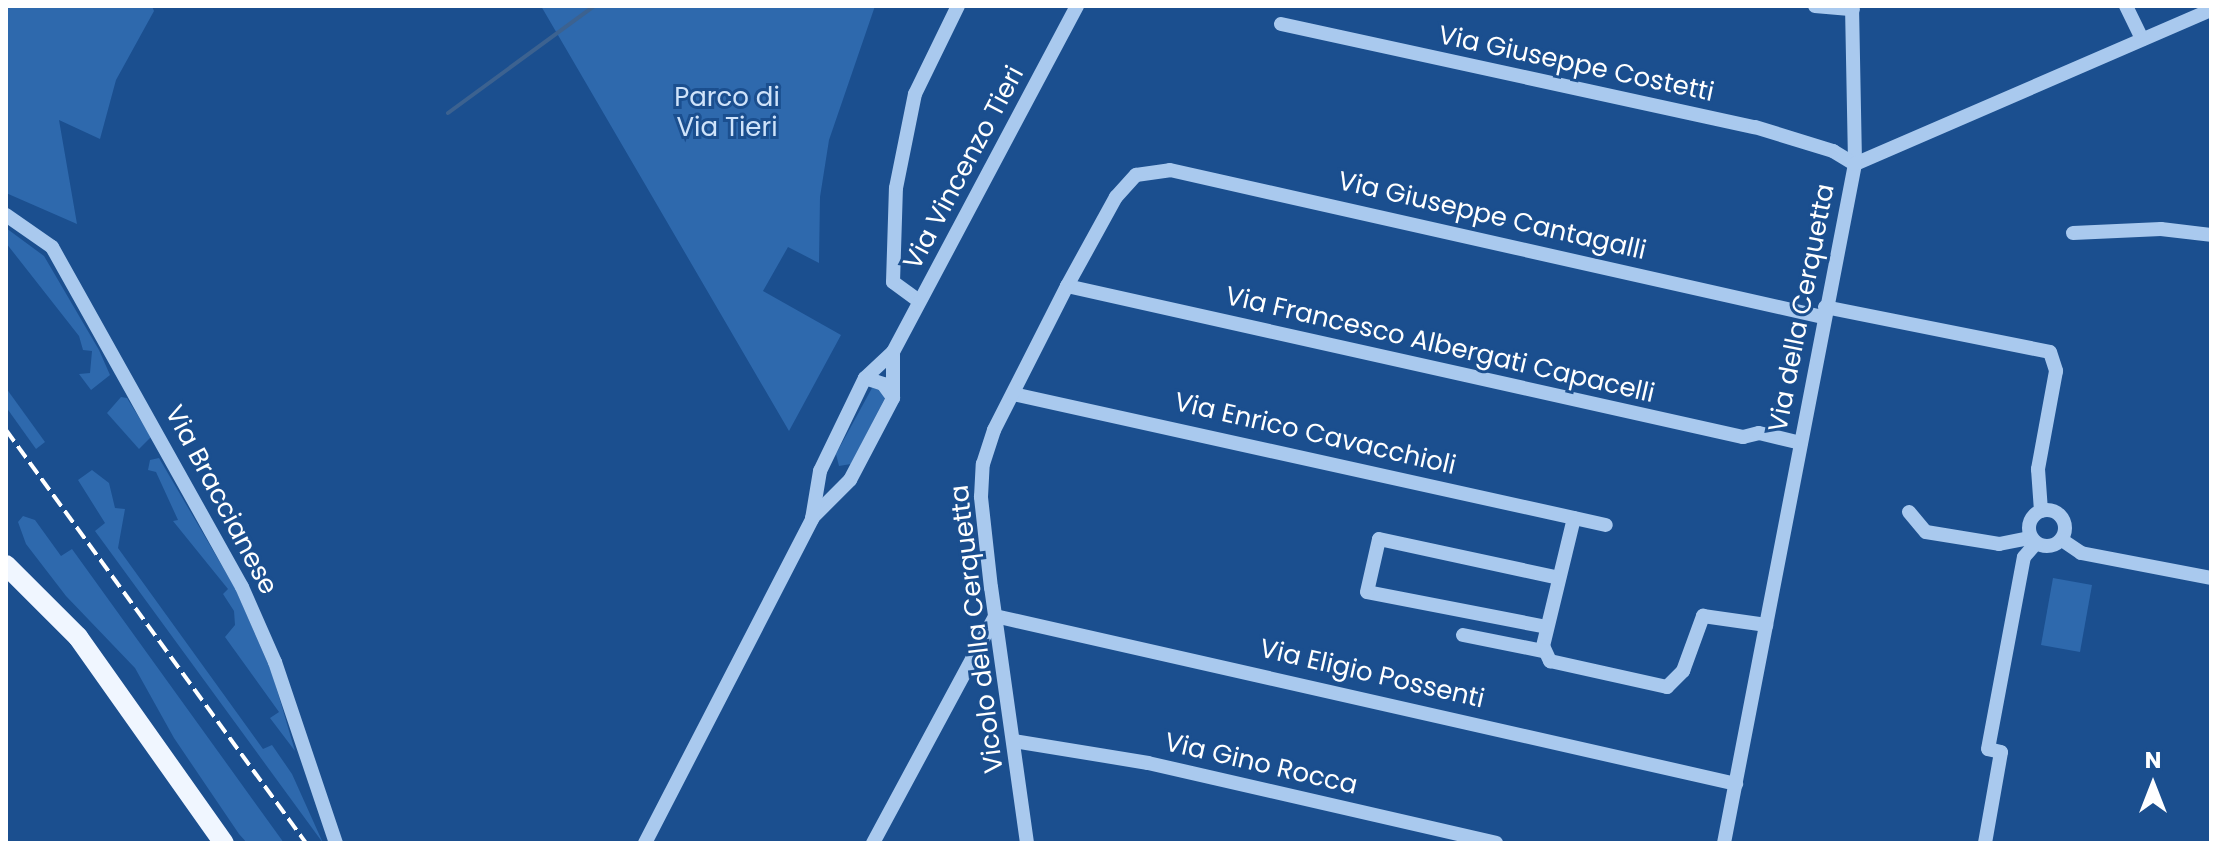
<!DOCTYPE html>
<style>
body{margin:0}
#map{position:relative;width:2217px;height:849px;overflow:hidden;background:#1b4f8f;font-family:Poppins,sans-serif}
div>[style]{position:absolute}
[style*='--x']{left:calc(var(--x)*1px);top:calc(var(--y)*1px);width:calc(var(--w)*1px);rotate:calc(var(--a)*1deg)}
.green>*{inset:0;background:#2e69ad}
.stream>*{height:4px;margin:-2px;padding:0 2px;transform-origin:2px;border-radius:2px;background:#3c6290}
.minor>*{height:14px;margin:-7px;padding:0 7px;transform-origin:7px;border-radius:7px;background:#a9c9ee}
.minor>.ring{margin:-7px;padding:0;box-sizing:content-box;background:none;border:14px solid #a9c9ee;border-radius:50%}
.major>*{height:20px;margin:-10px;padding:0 10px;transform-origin:10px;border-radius:10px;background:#f0f6ff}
.rail>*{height:4px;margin-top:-2px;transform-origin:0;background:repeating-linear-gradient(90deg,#fff 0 14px,transparent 0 20px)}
span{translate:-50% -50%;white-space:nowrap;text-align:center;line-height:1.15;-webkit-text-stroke:6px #1b4f8f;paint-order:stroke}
.street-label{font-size:26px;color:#fff}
.park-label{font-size:26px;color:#cfe3fa}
.frame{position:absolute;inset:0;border:8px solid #fff;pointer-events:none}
.north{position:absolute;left:2113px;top:745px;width:80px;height:80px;-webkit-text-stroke:6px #1b4f8f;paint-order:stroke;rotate:0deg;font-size:22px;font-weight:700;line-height:32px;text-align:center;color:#fff}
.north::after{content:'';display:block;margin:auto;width:28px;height:36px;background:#fff;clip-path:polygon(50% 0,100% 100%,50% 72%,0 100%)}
</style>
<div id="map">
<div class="green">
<i style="clip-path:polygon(6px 6px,152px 6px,154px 11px,116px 80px,100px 139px,59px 120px,77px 224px,6px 193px)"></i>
<i style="clip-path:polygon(541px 6px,875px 6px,829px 140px,820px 197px,819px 263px,788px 247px,763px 291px,841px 335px,789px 431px)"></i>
<i style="clip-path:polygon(6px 228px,44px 256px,99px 350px,110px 375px,91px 390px,79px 374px,90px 373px,92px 351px,83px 350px,79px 336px,6px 243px)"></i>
<i style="clip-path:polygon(6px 388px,45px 442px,36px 449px,6px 407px)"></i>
<i style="clip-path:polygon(872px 388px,882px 389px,885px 398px,851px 464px,839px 466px,836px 454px)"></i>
<i style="clip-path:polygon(121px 397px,127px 398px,151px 437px,139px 449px,107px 413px)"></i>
<i style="clip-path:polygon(159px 458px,235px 588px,272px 673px,295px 751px,270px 718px,279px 712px,225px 637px,235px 625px,234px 611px,223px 594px,228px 589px,173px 521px,178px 520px,156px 472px,148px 470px,150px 460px)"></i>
<i style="clip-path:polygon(92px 470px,109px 483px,115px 508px,125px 509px,118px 548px,263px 749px,272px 745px,292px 774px,323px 843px,95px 531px,105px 523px,78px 480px)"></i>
<i style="clip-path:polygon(23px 516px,35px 520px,61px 556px,72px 549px,284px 843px,247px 843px,239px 834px,174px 738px,135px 668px,66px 596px,26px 544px,18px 522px)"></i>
<i style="clip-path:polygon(2053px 578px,2092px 585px,2080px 652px,2041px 645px)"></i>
</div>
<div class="stream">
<i style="--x:448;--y:113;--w:181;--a:-36.2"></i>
</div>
<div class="minor">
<i style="--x:1815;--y:6;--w:38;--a:5"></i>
<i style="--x:1852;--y:6;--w:158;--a:88.9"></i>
<i style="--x:2126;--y:6;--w:37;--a:64"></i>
<i style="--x:1281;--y:24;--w:485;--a:12.3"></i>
<i style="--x:1755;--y:127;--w:82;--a:17.1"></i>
<i style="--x:1833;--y:151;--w:26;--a:31"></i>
<i style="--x:6;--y:215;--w:56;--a:34.8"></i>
<i style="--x:52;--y:247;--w:389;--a:60.8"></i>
<i style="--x:242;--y:587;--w:82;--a:66.3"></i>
<i style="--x:275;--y:662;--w:191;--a:71.4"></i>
<i style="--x:2073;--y:233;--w:88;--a:-2.6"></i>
<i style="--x:2161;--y:229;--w:50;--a:6.8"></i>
<i style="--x:1067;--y:286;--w:693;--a:12.59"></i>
<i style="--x:1743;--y:437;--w:16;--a:-14"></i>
<i style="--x:1759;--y:433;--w:43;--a:13.4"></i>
<i style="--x:919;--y:301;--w:32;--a:-144"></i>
<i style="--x:893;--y:282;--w:94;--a:-88.2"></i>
<i style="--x:896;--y:188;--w:96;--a:-78.6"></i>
<i style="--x:915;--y:94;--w:98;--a:-64"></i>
<i style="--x:1825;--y:307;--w:229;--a:11.3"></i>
<i style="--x:2050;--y:352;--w:20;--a:72"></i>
<i style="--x:2056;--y:371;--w:100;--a:100.4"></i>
<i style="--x:2038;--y:469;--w:42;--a:85.9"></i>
<i style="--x:865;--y:378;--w:19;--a:18"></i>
<i style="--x:883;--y:384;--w:17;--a:54"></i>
<i style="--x:1013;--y:394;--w:607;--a:12.46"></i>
<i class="ring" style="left:2029px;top:510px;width:22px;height:22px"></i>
<i style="--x:1909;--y:512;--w:26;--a:50"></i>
<i style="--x:1926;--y:532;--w:74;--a:9.3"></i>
<i style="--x:1999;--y:544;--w:33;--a:-11"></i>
<i style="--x:812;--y:518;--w:54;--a:-45"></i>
<i style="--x:850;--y:480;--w:93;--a:-62.3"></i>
<i style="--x:893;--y:398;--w:46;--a:-90"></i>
<i style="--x:1574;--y:518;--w:132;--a:103.6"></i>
<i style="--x:1543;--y:646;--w:17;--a:65"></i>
<i style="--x:1550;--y:661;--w:120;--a:12.5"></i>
<i style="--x:1667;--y:687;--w:23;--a:-45"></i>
<i style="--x:1683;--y:671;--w:59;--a:-70"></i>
<i style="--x:1703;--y:616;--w:64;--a:8.1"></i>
<i style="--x:2062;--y:540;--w:23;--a:34"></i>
<i style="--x:2081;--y:553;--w:132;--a:10.9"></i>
<i style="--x:995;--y:616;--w:760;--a:12.77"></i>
<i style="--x:1547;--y:627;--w:183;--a:-169"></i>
<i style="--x:1367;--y:592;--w:54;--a:-77.2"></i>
<i style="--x:1379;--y:539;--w:184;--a:12.2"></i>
<i style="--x:1463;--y:635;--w:82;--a:11.3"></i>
<i style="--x:1014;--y:741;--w:136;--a:9.3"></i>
<i style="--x:1148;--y:763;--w:357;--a:12.9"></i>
<i style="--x:645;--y:843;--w:365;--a:-62.7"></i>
<i style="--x:812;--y:519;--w:49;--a:-80.5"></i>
<i style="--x:820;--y:471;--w:103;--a:-64.2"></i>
<i style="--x:865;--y:378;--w:38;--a:-43"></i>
<i style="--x:893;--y:352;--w:392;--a:-62"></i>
<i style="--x:873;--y:843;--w:258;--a:-61.7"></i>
<i style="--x:1027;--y:843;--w:258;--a:-98"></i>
<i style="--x:991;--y:588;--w:92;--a:-96.3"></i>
<i style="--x:981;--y:497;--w:33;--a:-87"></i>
<i style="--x:983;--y:464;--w:36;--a:-72"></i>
<i style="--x:994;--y:430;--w:161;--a:-63.1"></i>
<i style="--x:1067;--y:286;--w:102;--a:-61.2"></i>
<i style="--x:1116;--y:197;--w:30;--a:-48"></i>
<i style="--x:1136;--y:175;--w:34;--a:-8"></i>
<i style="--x:1170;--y:170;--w:669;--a:12.69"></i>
<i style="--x:1724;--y:843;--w:692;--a:-79.08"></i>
<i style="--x:1855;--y:164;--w:388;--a:-23.4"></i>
<i style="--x:1985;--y:843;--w:92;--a:-80"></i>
<i style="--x:2001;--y:752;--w:13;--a:-167"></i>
<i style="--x:1988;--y:749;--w:195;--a:-79.4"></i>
<i style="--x:2024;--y:557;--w:18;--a:-49"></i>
</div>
<div class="major">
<i style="--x:6;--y:565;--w:102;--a:45"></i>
<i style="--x:78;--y:637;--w:252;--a:54.7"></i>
</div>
<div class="rail">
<i style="--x:6;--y:430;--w:510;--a:54.01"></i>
</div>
<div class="street-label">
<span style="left:1576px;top:64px;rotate:12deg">Via Giuseppe Costetti</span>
<span style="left:964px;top:168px;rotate:-62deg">Via Vincenzo Tieri</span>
<span style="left:1492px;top:216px;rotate:13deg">Via Giuseppe Cantagalli</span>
<span style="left:1802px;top:308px;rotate:-79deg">Via della Cerquetta</span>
<span style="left:1440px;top:345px;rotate:13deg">Via Francesco Albergati Capacelli</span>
<span style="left:1315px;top:434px;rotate:13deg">Via Enrico Cavacchioli</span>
<span style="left:221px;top:500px;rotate:62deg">Via Braccianese</span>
<span style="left:977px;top:629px;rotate:-97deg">Vicolo della Cerquetta</span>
<span style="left:1372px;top:674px;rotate:13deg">Via Eligio Possenti</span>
<span style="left:1261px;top:764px;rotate:13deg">Via Gino Rocca</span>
</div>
<div class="park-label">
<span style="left:727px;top:113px">Parco di<br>Via Tieri</span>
</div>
<div class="frame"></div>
<div class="north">N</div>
</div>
